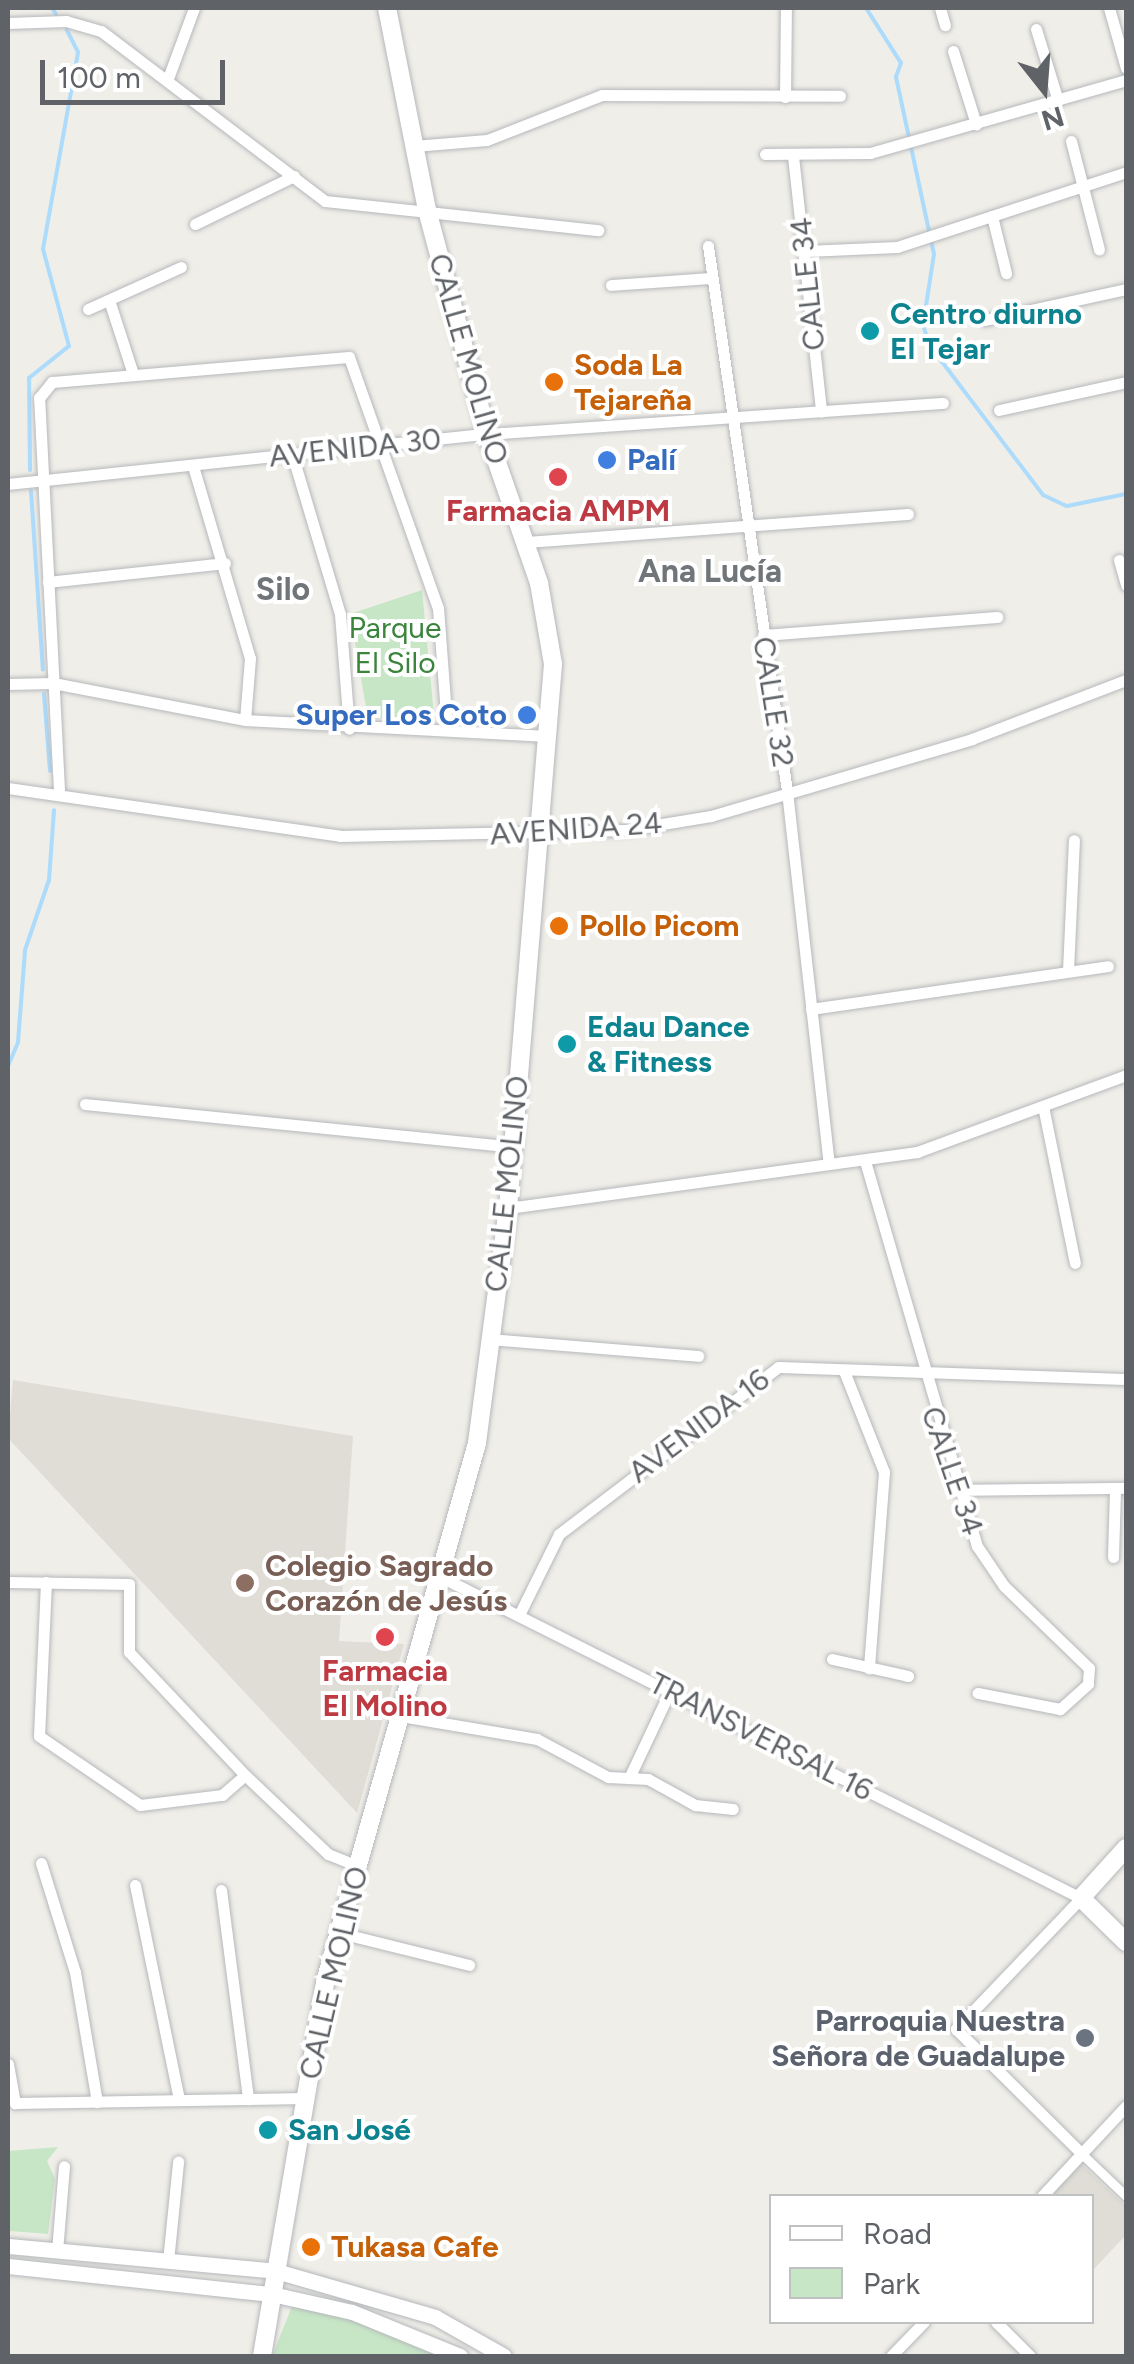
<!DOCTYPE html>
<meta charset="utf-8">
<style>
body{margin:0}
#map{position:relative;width:1134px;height:2364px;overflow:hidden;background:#f0eee8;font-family:Figtree,sans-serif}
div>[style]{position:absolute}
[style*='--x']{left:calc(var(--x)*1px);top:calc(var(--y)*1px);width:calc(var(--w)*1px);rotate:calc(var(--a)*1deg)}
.education>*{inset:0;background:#e0ddd6}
.green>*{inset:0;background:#c7e6c6}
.stream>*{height:4px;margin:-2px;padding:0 2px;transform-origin:2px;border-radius:2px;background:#addbfb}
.roads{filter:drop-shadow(0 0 2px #b5b8bc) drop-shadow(0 0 2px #b5b8bc)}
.pedestrian>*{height:9px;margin:-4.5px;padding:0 4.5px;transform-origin:4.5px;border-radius:4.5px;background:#fff}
.minor>*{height:11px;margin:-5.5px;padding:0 5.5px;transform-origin:5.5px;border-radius:5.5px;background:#fff}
.tertiary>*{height:15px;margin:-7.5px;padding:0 7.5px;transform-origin:7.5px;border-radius:7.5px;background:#fff}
.secondary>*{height:18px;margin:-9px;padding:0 9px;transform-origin:9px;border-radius:9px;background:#fff}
.dots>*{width:28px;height:28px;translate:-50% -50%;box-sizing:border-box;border:5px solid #fff;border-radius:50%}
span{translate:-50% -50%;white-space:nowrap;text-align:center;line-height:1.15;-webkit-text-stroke:8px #fff;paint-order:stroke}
.street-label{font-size:30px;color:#5f6367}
.culture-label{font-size:30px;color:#0d838f;font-weight:700}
.left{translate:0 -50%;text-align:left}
.food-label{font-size:30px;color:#c56008;font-weight:700}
.shop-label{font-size:30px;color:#366cbe;font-weight:700}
.right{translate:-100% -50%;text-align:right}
.health-label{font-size:30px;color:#be3a42;font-weight:700}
.park-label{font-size:30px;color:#3a843c}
.education-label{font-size:30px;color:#785e54;font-weight:700}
.worship-label{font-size:30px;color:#5b616d;font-weight:700}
.neighbourhood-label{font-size:32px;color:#707579;font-weight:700}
.frame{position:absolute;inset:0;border:10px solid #5f6367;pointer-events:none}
.legend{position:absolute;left:769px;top:2194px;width:325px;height:130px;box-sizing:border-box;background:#fff;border:2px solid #bfc1c2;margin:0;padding:12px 18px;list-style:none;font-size:30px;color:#5f6367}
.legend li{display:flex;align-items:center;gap:20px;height:50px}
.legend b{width:50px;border:2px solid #bfc1c2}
.north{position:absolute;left:994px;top:40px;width:100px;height:100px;-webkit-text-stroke:8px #fff;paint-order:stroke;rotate:163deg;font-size:28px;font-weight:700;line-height:40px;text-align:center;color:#5f6367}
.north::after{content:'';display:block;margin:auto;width:35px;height:45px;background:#5f6367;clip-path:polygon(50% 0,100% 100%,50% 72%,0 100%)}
.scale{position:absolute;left:40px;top:60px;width:185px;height:45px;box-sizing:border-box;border:5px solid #5f6367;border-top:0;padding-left:12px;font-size:30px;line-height:35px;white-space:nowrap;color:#5f6367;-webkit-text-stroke:8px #fff;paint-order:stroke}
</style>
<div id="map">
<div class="education">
<i style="clip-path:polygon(13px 1380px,353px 1436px,339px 1641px,404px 1644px,357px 1813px,8px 1438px)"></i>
<i style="clip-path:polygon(1081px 2164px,1126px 2206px,1126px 2235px,1092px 2271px,1092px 2196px,1050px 2196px)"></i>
</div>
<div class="green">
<i style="clip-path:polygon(422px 590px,434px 715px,368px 719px,350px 614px)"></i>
<i style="clip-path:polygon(58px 2147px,47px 2161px,55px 2179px,48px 2234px,10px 2231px,8px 2151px)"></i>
<i style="clip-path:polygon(293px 2304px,332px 2312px,443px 2356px,272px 2356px)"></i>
</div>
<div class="stream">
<i style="--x:52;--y:8;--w:7;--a:56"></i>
<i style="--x:866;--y:8;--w:65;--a:57.5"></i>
<i style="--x:901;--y:63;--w:15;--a:110"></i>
<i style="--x:896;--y:77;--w:181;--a:77.9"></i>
<i style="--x:934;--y:254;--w:72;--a:98.8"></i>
<i style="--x:923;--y:325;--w:22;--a:72"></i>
<i style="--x:930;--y:346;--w:187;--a:52.8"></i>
<i style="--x:1043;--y:495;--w:26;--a:25"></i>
<i style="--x:1067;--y:506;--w:60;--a:-11.5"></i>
<i style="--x:30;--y:470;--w:92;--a:-90.6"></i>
<i style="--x:29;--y:378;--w:51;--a:-38.7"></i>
<i style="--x:69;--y:346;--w:100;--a:-105"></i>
<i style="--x:43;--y:249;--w:200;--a:-79.9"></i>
<i style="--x:78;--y:52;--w:25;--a:-117"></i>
<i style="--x:31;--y:491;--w:179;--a:86.2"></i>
<i style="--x:44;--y:694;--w:77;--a:85.5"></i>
<i style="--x:8;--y:1066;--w:26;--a:-67"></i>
<i style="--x:18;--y:1042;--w:92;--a:-85.6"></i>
<i style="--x:25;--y:950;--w:74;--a:-71.1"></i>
<i style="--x:49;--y:880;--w:70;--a:-85.9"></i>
<i style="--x:8;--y:1111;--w:17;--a:90"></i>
<i style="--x:8;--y:1217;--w:51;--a:90"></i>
<i style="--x:8;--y:1370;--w:58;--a:90"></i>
</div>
<div class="roads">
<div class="pedestrian">
<i style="--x:1082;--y:2154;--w:61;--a:43.7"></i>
</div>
<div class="minor">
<i style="--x:940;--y:8;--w:18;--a:74"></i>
<i style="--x:1109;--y:8;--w:62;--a:74.2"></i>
<i style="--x:8;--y:23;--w:58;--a:-2"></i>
<i style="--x:66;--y:21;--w:36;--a:16"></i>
<i style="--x:101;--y:31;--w:281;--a:37.2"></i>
<i style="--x:325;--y:201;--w:275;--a:6.1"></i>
<i style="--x:1036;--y:29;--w:75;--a:73"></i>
<i style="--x:953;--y:51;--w:77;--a:72.5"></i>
<i style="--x:167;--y:81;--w:78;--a:-69.7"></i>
<i style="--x:785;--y:97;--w:89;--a:-89.4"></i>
<i style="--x:1071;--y:141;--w:112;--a:75.5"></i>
<i style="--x:414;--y:146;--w:73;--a:-4.7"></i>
<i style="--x:487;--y:140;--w:123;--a:-21.4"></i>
<i style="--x:602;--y:95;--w:238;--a:0.2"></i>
<i style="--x:765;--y:154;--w:105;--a:-0.5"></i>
<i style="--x:870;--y:153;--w:266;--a:-15.9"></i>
<i style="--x:793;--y:156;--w:257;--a:83.7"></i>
<i style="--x:992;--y:216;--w:59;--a:76.2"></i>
<i style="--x:195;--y:224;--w:110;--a:-25.9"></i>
<i style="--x:708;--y:246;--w:551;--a:81.75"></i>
<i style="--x:787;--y:791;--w:370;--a:83.6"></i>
<i style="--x:806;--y:251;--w:91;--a:-2.5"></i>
<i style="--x:897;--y:247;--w:241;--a:-18.1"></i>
<i style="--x:611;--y:285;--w:101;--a:-4"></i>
<i style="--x:109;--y:300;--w:78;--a:72"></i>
<i style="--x:88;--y:309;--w:102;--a:-24.3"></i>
<i style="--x:985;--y:320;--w:144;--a:-12.4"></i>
<i style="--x:999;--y:410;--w:130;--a:-12.4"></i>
<i style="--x:292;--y:454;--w:167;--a:73.3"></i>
<i style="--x:340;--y:614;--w:115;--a:85.5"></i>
<i style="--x:193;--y:466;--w:200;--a:73.5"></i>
<i style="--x:250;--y:658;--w:62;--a:94.6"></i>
<i style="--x:8;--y:484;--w:482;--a:-6"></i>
<i style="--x:487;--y:434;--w:457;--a:-3.9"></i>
<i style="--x:525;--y:542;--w:384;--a:-4.2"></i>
<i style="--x:1119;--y:560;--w:26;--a:74"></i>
<i style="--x:48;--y:582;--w:178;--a:-6.1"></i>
<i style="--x:763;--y:635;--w:235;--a:-4.4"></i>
<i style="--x:8;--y:684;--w:45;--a:-1.3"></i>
<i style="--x:53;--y:683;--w:196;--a:10.9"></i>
<i style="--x:245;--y:720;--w:303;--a:3"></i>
<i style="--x:8;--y:788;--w:335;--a:8.2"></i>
<i style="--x:340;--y:836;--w:286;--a:-1.2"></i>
<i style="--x:626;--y:830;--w:86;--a:-9.4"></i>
<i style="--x:711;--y:816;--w:272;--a:-16.4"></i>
<i style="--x:972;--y:739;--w:165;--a:-21"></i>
<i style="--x:59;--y:790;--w:393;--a:-92.9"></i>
<i style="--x:39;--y:398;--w:21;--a:-51"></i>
<i style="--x:52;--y:382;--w:298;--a:-4.8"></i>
<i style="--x:349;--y:357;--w:266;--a:70.5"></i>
<i style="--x:438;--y:608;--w:121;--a:85.7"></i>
<i style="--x:1068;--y:971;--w:131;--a:-87.4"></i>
<i style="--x:811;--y:1009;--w:300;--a:-8.2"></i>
<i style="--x:85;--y:1104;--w:430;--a:5.7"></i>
<i style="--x:1044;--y:1111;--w:155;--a:78.5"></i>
<i style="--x:865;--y:1161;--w:401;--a:73.8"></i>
<i style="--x:977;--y:1546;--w:48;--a:56"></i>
<i style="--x:1004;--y:1586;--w:118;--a:44"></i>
<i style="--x:1089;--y:1668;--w:16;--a:94"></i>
<i style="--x:1088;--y:1684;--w:38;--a:138"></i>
<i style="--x:1060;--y:1709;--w:84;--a:-169"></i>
<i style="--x:508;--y:1208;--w:413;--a:-7.8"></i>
<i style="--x:917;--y:1152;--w:223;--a:-20.2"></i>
<i style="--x:488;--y:1339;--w:211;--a:4.6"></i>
<i style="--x:844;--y:1371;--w:109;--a:68.4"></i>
<i style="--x:884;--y:1472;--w:197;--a:94.4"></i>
<i style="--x:955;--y:1490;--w:171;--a:-0.7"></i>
<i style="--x:1113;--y:1557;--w:69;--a:-88.3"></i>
<i style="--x:441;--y:1577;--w:716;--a:26.64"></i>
<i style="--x:1081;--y:1898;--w:181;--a:133.7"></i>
<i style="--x:956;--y:2029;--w:177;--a:44.8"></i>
<i style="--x:8;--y:1582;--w:121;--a:0.9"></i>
<i style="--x:129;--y:1584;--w:68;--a:90"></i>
<i style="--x:129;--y:1652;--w:169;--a:46.7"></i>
<i style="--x:245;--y:1775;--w:115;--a:43.6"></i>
<i style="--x:328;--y:1854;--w:31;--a:22"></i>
<i style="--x:46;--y:1582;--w:154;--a:92.6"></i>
<i style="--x:39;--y:1736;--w:122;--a:34.3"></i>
<i style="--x:140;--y:1805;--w:83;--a:-7"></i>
<i style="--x:222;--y:1795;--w:30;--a:-41"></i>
<i style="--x:519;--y:1615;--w:90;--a:-63.7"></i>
<i style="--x:559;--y:1534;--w:275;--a:-37.3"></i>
<i style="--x:778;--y:1367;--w:348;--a:2"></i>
<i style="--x:832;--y:1659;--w:78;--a:12.6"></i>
<i style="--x:401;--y:1716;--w:138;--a:9.6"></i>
<i style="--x:537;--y:1739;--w:81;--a:28.2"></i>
<i style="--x:608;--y:1777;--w:40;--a:2.9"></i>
<i style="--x:648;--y:1779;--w:54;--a:29"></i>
<i style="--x:695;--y:1805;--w:38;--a:6"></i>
<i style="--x:629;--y:1778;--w:96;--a:-64.8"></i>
<i style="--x:41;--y:1863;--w:114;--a:72.7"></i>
<i style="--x:75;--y:1972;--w:132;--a:80.4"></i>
<i style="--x:135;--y:1885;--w:218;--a:78.4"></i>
<i style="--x:221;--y:1890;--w:211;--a:82.6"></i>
<i style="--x:340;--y:1933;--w:133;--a:13.9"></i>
<i style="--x:8;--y:2064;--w:40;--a:80"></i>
<i style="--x:15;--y:2103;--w:291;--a:-1"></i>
<i style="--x:1042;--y:2196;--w:123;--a:-47"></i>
<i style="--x:57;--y:2251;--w:85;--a:-85.3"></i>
<i style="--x:168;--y:2261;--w:100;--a:-84.2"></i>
<i style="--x:996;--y:2322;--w:48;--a:45"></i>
<i style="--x:891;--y:2356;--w:47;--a:-45.9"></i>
</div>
<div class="tertiary">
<i style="--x:8;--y:2246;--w:269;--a:5.3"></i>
<i style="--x:276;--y:2271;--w:166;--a:16.1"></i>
<i style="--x:435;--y:2317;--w:79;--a:29.5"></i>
<i style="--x:8;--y:2266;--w:265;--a:6.1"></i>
<i style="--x:272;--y:2294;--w:82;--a:12.7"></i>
<i style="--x:352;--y:2312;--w:117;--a:22.2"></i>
</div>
<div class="secondary">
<i style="--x:1126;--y:1848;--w:67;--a:132"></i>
<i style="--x:1081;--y:1898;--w:63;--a:44.4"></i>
<i style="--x:262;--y:2356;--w:379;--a:-80.4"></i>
<i style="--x:325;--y:1982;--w:560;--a:-74.25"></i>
<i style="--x:477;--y:1443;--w:237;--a:-82.5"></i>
<i style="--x:508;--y:1208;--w:546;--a:-85.27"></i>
<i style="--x:553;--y:664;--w:82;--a:-99.8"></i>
<i style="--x:539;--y:583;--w:158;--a:-109.2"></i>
<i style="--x:487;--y:434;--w:232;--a:-105"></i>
<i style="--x:427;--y:210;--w:206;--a:-101.2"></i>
</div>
</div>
<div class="dots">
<i style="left:870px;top:331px;background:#0f9aa8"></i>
<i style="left:554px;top:382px;background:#e8710a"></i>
<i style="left:607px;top:460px;background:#3f7fe0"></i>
<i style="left:558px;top:477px;background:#e0444e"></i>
<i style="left:527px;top:715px;background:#3f7fe0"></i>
<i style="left:559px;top:926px;background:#e8710a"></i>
<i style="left:567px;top:1044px;background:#0f9aa8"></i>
<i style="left:245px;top:1583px;background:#8d6e63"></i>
<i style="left:385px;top:1637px;background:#e0444e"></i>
<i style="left:1085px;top:2038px;background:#6b7280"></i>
<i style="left:268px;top:2130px;background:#0f9aa8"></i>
<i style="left:311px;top:2247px;background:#e8710a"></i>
</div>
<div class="street-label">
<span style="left:808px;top:284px;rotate:-96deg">CALLE 34</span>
<span style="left:468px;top:359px;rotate:74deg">CALLE MOLINO</span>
<span style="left:355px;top:448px;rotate:-6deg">AVENIDA 30</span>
<span style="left:773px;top:702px;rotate:81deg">CALLE 32</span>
<span style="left:576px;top:829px;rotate:-4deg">AVENIDA 24</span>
<span style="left:507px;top:1184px;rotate:-84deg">CALLE MOLINO</span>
<span style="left:699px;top:1426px;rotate:-37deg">AVENIDA 16</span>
<span style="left:952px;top:1471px;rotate:71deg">CALLE 34</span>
<span style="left:761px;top:1737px;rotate:27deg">TRANSVERSAL 16</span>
<span style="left:334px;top:1973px;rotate:-77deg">CALLE MOLINO</span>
</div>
<div class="culture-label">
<span class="left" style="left:890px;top:331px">Centro diurno<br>El Tejar</span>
<span class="left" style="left:587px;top:1044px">Edau Dance<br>&amp; Fitness</span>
<span class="left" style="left:288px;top:2130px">San José</span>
</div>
<div class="food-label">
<span class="left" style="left:574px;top:382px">Soda La<br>Tejareña</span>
<span class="left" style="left:579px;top:926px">Pollo Picom</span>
<span class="left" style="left:331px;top:2247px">Tukasa Cafe</span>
</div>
<div class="shop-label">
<span class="left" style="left:627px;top:460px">Palí</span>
<span class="right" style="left:507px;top:715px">Super Los Coto</span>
</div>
<div class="health-label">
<span style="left:558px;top:511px">Farmacia AMPM</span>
<span style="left:385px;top:1688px">Farmacia<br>El Molino</span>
</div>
<div class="park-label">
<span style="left:395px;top:645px">Parque<br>El Silo</span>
</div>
<div class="education-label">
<span class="left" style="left:265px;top:1583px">Colegio Sagrado<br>Corazón de Jesús</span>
</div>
<div class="worship-label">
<span class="right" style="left:1065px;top:2038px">Parroquia Nuestra<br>Señora de Guadalupe</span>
</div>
<div class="neighbourhood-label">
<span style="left:710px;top:571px">Ana Lucía</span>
<span style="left:283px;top:589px">Silo</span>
</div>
<div class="frame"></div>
<ul class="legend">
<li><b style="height:12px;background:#fff"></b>Road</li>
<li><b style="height:28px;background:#c7e6c6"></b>Park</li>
</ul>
<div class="north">N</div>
<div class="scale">100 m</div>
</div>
